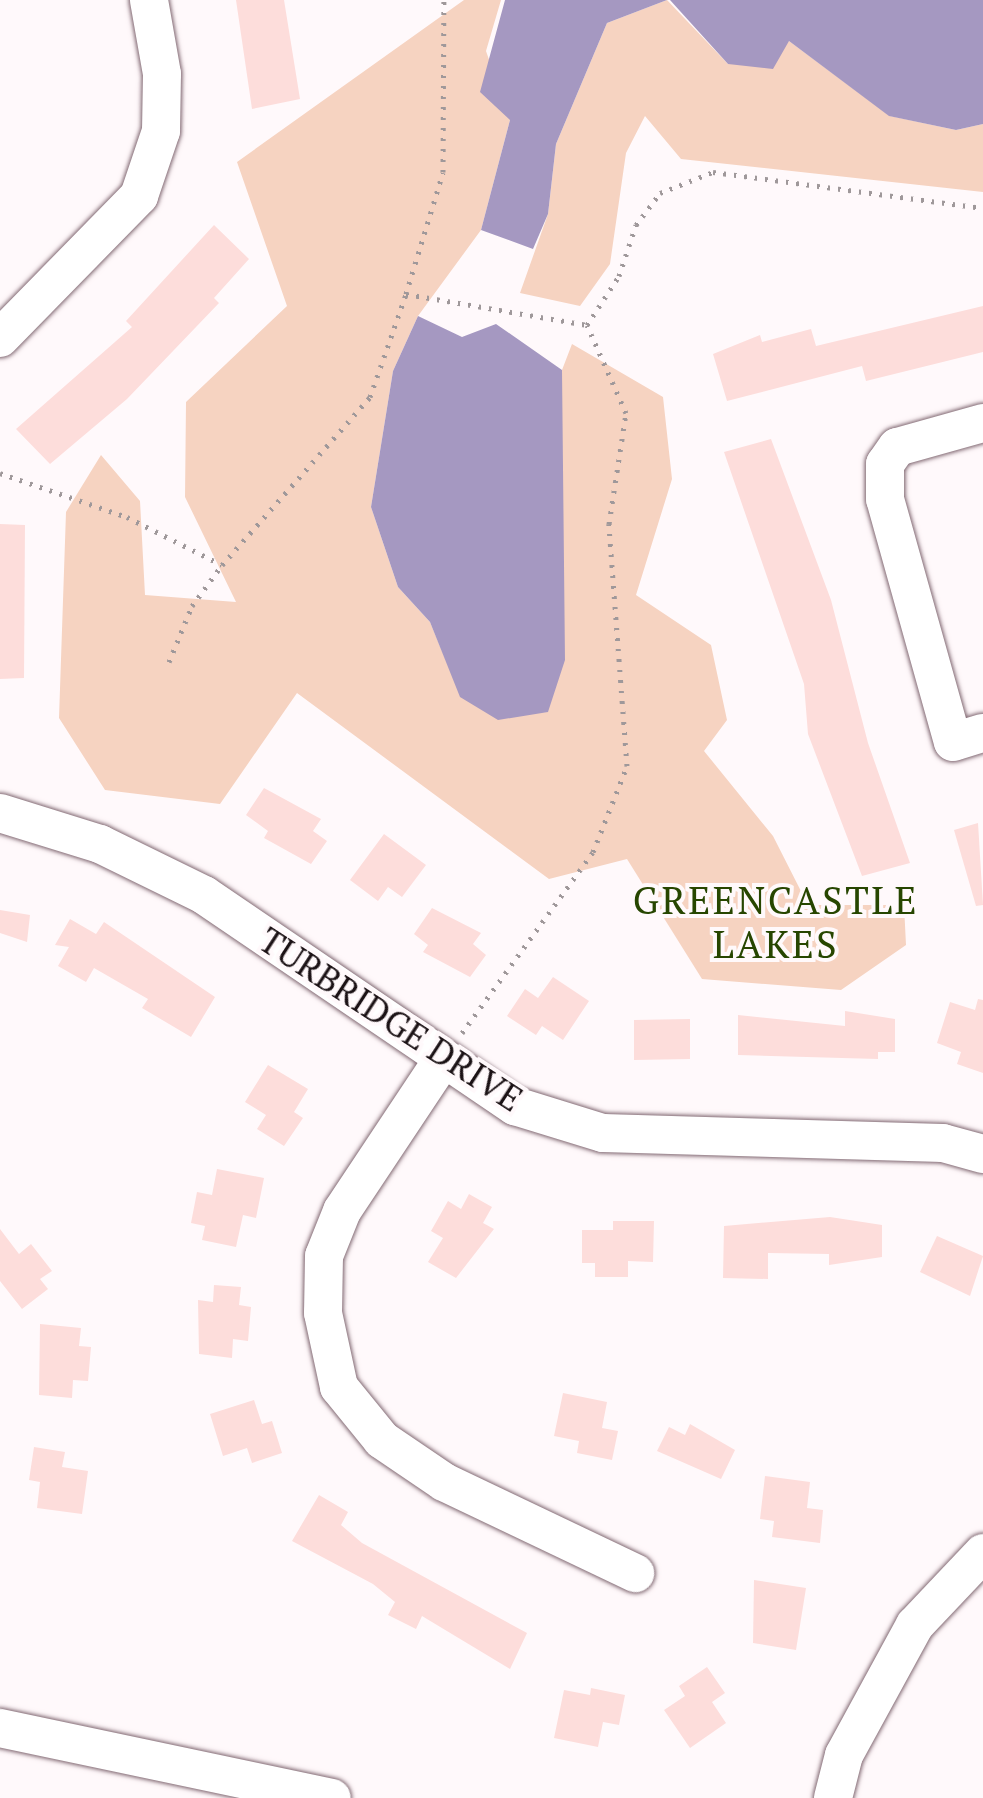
<!DOCTYPE html>
<style>
body{margin:0}
#map{position:relative;width:983px;height:1798px;overflow:hidden;background:#fff9fb;font-family:"PT Serif",serif}
div>[style]{position:absolute}
[style*='--x']{left:calc(var(--x)*1px);top:calc(var(--y)*1px);width:calc(var(--w)*1px);rotate:calc(var(--a)*1deg)}
.green>*{inset:0;background:#f6d3c1}
.water>*{inset:0;background:#a598c1}
.building>*{inset:0;background:#fddddb}
.path>*{height:5px;margin-top:-2.5px;transform-origin:0;background:repeating-linear-gradient(90deg,#9f989a 0 2.5px,transparent 0 10.5px)}
.roads{filter:drop-shadow(0 0 2px #836a74) drop-shadow(0 0 2px #836a74)}
.minor>*{height:38px;margin:-19px;padding:0 19px;transform-origin:19px;border-radius:19px;background:#fff}
span{translate:-50% -50%;white-space:nowrap;text-align:center;line-height:1.15;-webkit-text-stroke:8px #fff9fb;paint-order:stroke}
.street-label{font-size:35px;color:#1b1215}
.neighbourhood-label{font-size:38px;color:#274600;letter-spacing:2.5px}
</style>
<div id="map">
<div class="green">
<i style="clip-path:polygon(464px 0,501px 0,486px 51px,510px 120px,481px 230px,418px 316px,393px 371px,371px 507px,398px 587px,430px 622px,461px 697px,515px 713px,548px 712px,562px 370px,572px 344px,663px 397px,672px 479px,636px 595px,711px 645px,727px 720px,704px 751px,773px 836px,808px 905px,904px 905px,906px 945px,841px 990px,702px 979px,627px 859px,549px 879px,297px 693px,220px 804px,105px 790px,59px 718px,66px 512px,101px 455px,140px 501px,145px 595px,236px 602px,185px 497px,186px 402px,287px 306px,237px 162px)"></i>
<i style="clip-path:polygon(667px 0,728px 64px,789px 41px,890px 116px,956px 130px,983px 124px,983px 192px,681px 159px,645px 116px,626px 153px,610px 264px,580px 306px,520px 293px,548px 214px,556px 144px,607px 23px)"></i>
</div>
<div class="water">
<i style="clip-path:polygon(505px 0,667px 0,607px 23px,556px 144px,548px 214px,533px 249px,481px 230px,510px 120px,480px 92px)"></i>
<i style="clip-path:polygon(670px 0,983px 0,983px 124px,956px 130px,889px 116px,789px 41px,773px 69px,728px 64px)"></i>
<i style="clip-path:polygon(418px 316px,462px 337px,496px 324px,562px 370px,565px 660px,548px 712px,498px 720px,460px 697px,430px 622px,398px 587px,371px 507px,393px 371px)"></i>
</div>
<div class="building">
<i style="clip-path:polygon(236px 0,284px 0,300px 99px,252px 109px)"></i>
<i style="clip-path:polygon(214px 225px,249px 259px,214px 298px,219px 303px,127px 399px,50px 464px,16px 429px,132px 327px,126px 321px)"></i>
<i style="clip-path:polygon(983px 306px,983px 352px,866px 381px,862px 366px,727px 401px,713px 354px,760px 335px,762px 342px,811px 329px,816px 346px)"></i>
<i style="clip-path:polygon(771px 439px,831px 600px,868px 743px,910px 863px,862px 876px,808px 734px,804px 684px,724px 452px)"></i>
<i style="clip-path:polygon(0 524px,25px 525px,24px 678px,0 679px)"></i>
<i style="clip-path:polygon(264px 788px,321px 819px,313px 831px,327px 841px,311px 864px,264px 838px,268px 831px,246px 815px)"></i>
<i style="clip-path:polygon(978px 823px,983px 905px,976px 906px,954px 830px)"></i>
<i style="clip-path:polygon(384px 834px,426px 865px,402px 897px,388px 887px,378px 901px,350px 880px)"></i>
<i style="clip-path:polygon(432px 908px,481px 933px,473px 944px,486px 955px,470px 977px,423px 952px,428px 945px,414px 934px)"></i>
<i style="clip-path:polygon(0 910px,30px 915px,27px 942px,0 933px)"></i>
<i style="clip-path:polygon(70px 919px,96px 934px,104px 922px,215px 997px,191px 1037px,142px 1008px,148px 999px,94px 968px,86px 982px,58px 966px,69px 947px,55px 945px)"></i>
<i style="clip-path:polygon(553px 977px,589px 1001px,563px 1040px,542px 1026px,536px 1035px,507px 1016px,525px 989px,538px 998px)"></i>
<i style="clip-path:polygon(978px 999px,983px 1000px,983px 1073px,957px 1064px,961px 1052px,937px 1043px,950px 1002px,975px 1010px)"></i>
<i style="clip-path:polygon(845px 1011px,895px 1019px,895px 1052px,878px 1052px,878px 1059px,738px 1055px,738px 1015px,845px 1026px)"></i>
<i style="clip-path:polygon(690px 1019px,690px 1059px,634px 1060px,634px 1020px)"></i>
<i style="clip-path:polygon(268px 1065px,308px 1089px,294px 1112px,303px 1118px,284px 1146px,257px 1129px,266px 1115px,245px 1102px)"></i>
<i style="clip-path:polygon(217px 1169px,264px 1178px,256px 1218px,243px 1215px,236px 1247px,202px 1240px,205px 1226px,191px 1223px,197px 1192px,212px 1195px)"></i>
<i style="clip-path:polygon(469px 1194px,492px 1207px,483px 1223px,494px 1229px,456px 1278px,428px 1262px,443px 1238px,431px 1231px,448px 1201px,461px 1209px)"></i>
<i style="clip-path:polygon(830px 1217px,882px 1225px,882px 1257px,829px 1265px,829px 1254px,768px 1253px,768px 1279px,723px 1278px,724px 1226px)"></i>
<i style="clip-path:polygon(613px 1221px,654px 1221px,653px 1262px,628px 1261px,628px 1277px,595px 1277px,595px 1263px,582px 1263px,582px 1230px,613px 1230px)"></i>
<i style="clip-path:polygon(0 1229px,19px 1254px,31px 1244px,52px 1271px,40px 1279px,48px 1289px,22px 1309px,0 1281px)"></i>
<i style="clip-path:polygon(937px 1236px,983px 1256px,970px 1296px,920px 1272px)"></i>
<i style="clip-path:polygon(214px 1285px,241px 1287px,239px 1305px,251px 1307px,248px 1341px,233px 1339px,232px 1358px,199px 1354px,198px 1300px,213px 1302px)"></i>
<i style="clip-path:polygon(40px 1324px,81px 1328px,79px 1346px,91px 1347px,88px 1381px,73px 1380px,72px 1398px,39px 1395px)"></i>
<i style="clip-path:polygon(563px 1393px,607px 1402px,602px 1428px,618px 1431px,612px 1460px,577px 1453px,579px 1441px,554px 1436px)"></i>
<i style="clip-path:polygon(254px 1400px,262px 1424px,272px 1421px,282px 1453px,252px 1463px,247px 1448px,223px 1456px,210px 1414px)"></i>
<i style="clip-path:polygon(690px 1424px,735px 1450px,721px 1479px,657px 1451px,669px 1427px,685px 1435px)"></i>
<i style="clip-path:polygon(34px 1447px,65px 1452px,62px 1467px,88px 1471px,82px 1514px,37px 1508px,40px 1482px,29px 1480px)"></i>
<i style="clip-path:polygon(765px 1476px,810px 1482px,807px 1508px,823px 1510px,820px 1543px,772px 1537px,774px 1521px,760px 1519px)"></i>
<i style="clip-path:polygon(319px 1495px,348px 1512px,341px 1525px,362px 1543px,527px 1633px,510px 1669px,422px 1616px,416px 1629px,388px 1615px,395px 1602px,373px 1584px,292px 1541px)"></i>
<i style="clip-path:polygon(754px 1580px,806px 1588px,796px 1650px,753px 1643px)"></i>
<i style="clip-path:polygon(707px 1667px,725px 1693px,712px 1702px,726px 1723px,690px 1748px,664px 1710px,685px 1696px,679px 1686px)"></i>
<i style="clip-path:polygon(591px 1688px,625px 1695px,619px 1725px,603px 1722px,598px 1747px,554px 1738px,564px 1690px,590px 1695px)"></i>
</div>
<div class="path">
<i style="--x:406;--y:294;--w:127;--a:-73.1"></i>
<i style="--x:443;--y:172;--w:172;--a:-89.7"></i>
<i style="--x:0;--y:473;--w:134;--a:19.1"></i>
<i style="--x:127;--y:517;--w:106;--a:26.8"></i>
<i style="--x:169;--y:662;--w:61;--a:-67.7"></i>
<i style="--x:192;--y:606;--w:51;--a:-53.8"></i>
<i style="--x:222;--y:565;--w:224;--a:-48.6"></i>
<i style="--x:370;--y:397;--w:109;--a:-70.7"></i>
<i style="--x:406;--y:294;--w:184;--a:9.7"></i>
<i style="--x:462;--y:1033;--w:223;--a:-54.1"></i>
<i style="--x:593;--y:852;--w:92;--a:-68.4"></i>
<i style="--x:627;--y:766;--w:243;--a:-94.3"></i>
<i style="--x:609;--y:524;--w:112;--a:-81.3"></i>
<i style="--x:626;--y:413;--w:96;--a:-113.9"></i>
<i style="--x:587;--y:325;--w:59;--a:-56.9"></i>
<i style="--x:619;--y:276;--w:54;--a:-71.6"></i>
<i style="--x:636;--y:225;--w:40;--a:-53"></i>
<i style="--x:660;--y:193;--w:57;--a:-21.6"></i>
<i style="--x:713;--y:172;--w:272;--a:7.6"></i>
</div>
<div class="roads">
<div class="minor">
<i style="--x:0;--y:338;--w:199;--a:-45.6"></i>
<i style="--x:139;--y:196;--w:69;--a:-71.3"></i>
<i style="--x:161;--y:131;--w:57;--a:-89"></i>
<i style="--x:162;--y:74;--w:75;--a:-100"></i>
<i style="--x:983;--y:423;--w:89;--a:164.4"></i>
<i style="--x:897;--y:447;--w:21;--a:125"></i>
<i style="--x:885;--y:464;--w:35;--a:90"></i>
<i style="--x:885;--y:499;--w:252;--a:74.4"></i>
<i style="--x:953;--y:742;--w:31;--a:-17"></i>
<i style="--x:0;--y:813;--w:105;--a:17.2"></i>
<i style="--x:100;--y:844;--w:116;--a:26.1"></i>
<i style="--x:204;--y:895;--w:376;--a:34.2"></i>
<i style="--x:515;--y:1106;--w:92;--a:17.1"></i>
<i style="--x:603;--y:1133;--w:340;--a:1.7"></i>
<i style="--x:943;--y:1143;--w:41;--a:15.4"></i>
<i style="--x:443;--y:1059;--w:182;--a:123.6"></i>
<i style="--x:342;--y:1211;--w:48;--a:111.8"></i>
<i style="--x:324;--y:1256;--w:57;--a:91"></i>
<i style="--x:323;--y:1313;--w:76;--a:77.8"></i>
<i style="--x:339;--y:1387;--w:68;--a:50.9"></i>
<i style="--x:382;--y:1440;--w:75;--a:34.1"></i>
<i style="--x:444;--y:1482;--w:212;--a:25.5"></i>
<i style="--x:0;--y:1728;--w:339;--a:11.9"></i>
<i style="--x:833;--y:1798;--w:44;--a:-75.7"></i>
<i style="--x:844;--y:1755;--w:148;--a:-61.4"></i>
<i style="--x:915;--y:1625;--w:99;--a:-46.6"></i>
</div>
</div>
<div class="street-label">
<span style="left:391px;top:1019px;rotate:33deg">TURBRIDGE DRIVE</span>
</div>
<div class="neighbourhood-label">
<span style="left:776px;top:923px">GREENCASTLE<br>LAKES</span>
</div>
</div>
